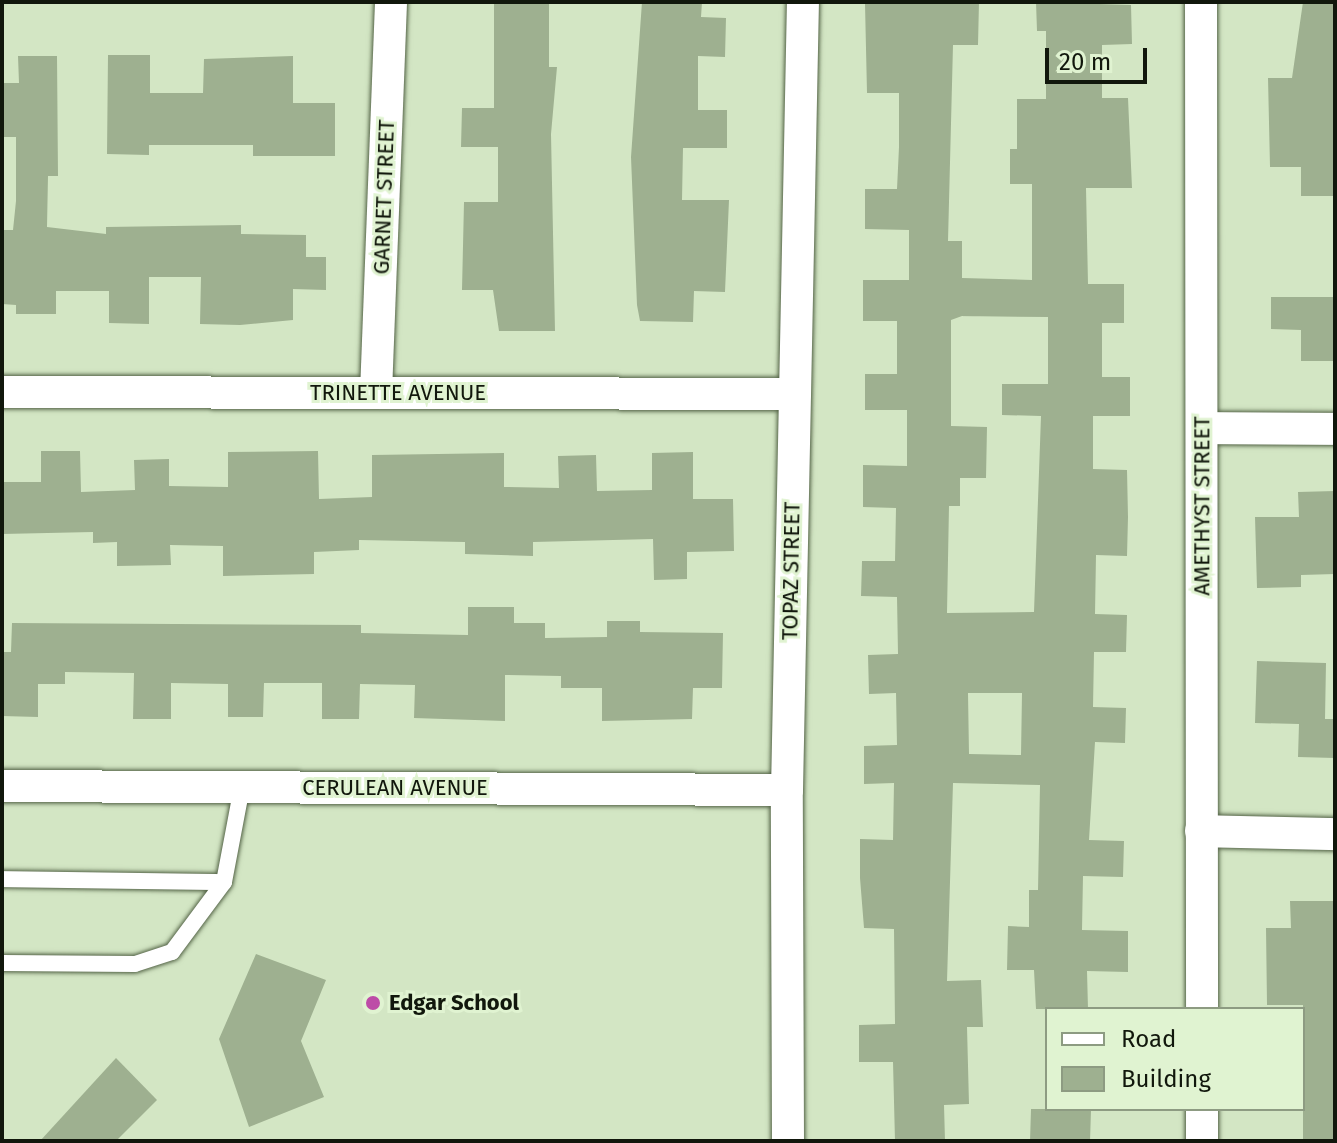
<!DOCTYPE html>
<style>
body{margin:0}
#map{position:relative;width:1337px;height:1143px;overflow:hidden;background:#d3e6c4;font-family:"Fira Sans",sans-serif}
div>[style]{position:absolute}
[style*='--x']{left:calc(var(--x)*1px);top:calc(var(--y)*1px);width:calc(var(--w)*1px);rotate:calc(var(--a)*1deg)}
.building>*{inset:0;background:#9eb090}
.roads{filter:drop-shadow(0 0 2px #546447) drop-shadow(0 0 2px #546447)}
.lane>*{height:16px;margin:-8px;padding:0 8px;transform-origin:8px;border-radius:8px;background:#fff}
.street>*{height:32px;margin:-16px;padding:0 16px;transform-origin:16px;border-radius:16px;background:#fff}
.dots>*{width:22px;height:22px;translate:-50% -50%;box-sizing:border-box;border:4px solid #e0f3d1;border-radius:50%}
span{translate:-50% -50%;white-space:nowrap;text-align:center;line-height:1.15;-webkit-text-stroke:6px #e0f3d1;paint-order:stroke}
.street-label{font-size:22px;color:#11170c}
.poi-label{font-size:22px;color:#11170c;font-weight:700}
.left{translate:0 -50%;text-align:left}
.frame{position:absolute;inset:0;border:4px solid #11170c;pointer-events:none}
.legend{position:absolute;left:1045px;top:1007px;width:260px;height:104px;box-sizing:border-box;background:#e0f3d1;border:2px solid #8d9b82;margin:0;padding:10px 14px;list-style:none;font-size:24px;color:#11170c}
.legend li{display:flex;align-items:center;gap:16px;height:40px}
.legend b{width:40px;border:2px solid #8d9b82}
.scale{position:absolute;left:1045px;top:48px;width:102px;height:36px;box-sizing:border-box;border:4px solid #11170c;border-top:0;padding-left:10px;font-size:24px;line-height:28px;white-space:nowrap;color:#11170c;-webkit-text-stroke:6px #e0f3d1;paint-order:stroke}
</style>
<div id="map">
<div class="building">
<i style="clip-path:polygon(494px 2px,549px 2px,549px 67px,557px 67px,551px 134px,555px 331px,499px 331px,493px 290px,462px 290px,464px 202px,498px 202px,498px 147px,461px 147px,462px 108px,494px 108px)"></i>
<i style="clip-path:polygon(642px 2px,702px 2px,701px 17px,726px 18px,725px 57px,698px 56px,698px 110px,727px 110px,727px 148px,683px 148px,682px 200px,729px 200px,725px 292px,694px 291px,693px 322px,640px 321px,637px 305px,631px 157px)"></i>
<i style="clip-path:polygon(evenodd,979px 2px,978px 45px,953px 45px,948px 241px,962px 241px,962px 278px,1032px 280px,1032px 184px,1010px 184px,1010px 149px,1017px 149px,1017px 99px,1046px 99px,1046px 31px,1037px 31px,1036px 2px,1131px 5px,1132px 44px,1102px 45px,1102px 98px,1128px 98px,1132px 188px,1086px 188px,1088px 284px,1124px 284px,1124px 323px,1102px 323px,1102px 377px,1130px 377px,1130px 416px,1093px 416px,1093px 469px,1127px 470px,1128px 517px,1127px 556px,1096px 555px,1095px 614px,1127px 615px,1126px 652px,1094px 652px,1093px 707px,1126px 708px,1125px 743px,1095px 742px,1089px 840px,1124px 841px,1123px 877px,1083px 876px,1082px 930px,1128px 931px,1128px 972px,1087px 971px,1088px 1009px,1036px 1009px,1034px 970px,1007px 970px,1008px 926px,1029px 927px,1029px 890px,1038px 890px,1040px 785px,953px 783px,947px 981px,981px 980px,983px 1027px,967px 1027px,969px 1104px,944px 1105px,945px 1141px,895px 1141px,893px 1062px,859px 1062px,859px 1025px,895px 1024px,894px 929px,864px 928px,860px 878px,860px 839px,893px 840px,894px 783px,864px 784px,864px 746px,897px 745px,896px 693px,869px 694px,868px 655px,898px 654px,897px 597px,861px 596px,862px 561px,895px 561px,896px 508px,863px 507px,863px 465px,907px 466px,907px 410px,865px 410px,865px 374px,897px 374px,897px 321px,863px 321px,863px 280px,909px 280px,909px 230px,865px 229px,865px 189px,897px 189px,899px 147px,899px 93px,867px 93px,865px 4px,979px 2px,962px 316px,1048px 317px,1048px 384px,1002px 384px,1002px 415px,1041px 416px,1034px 612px,947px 613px,949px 506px,960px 506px,960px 478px,986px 478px,987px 427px,951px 426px,951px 320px,962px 316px,979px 2px,968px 693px,1022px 693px,1021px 755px,969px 754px,968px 693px)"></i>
<i style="clip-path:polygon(1303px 2px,1335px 2px,1335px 196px,1301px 196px,1301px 167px,1270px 167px,1268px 78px,1292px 78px)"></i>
<i style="clip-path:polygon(108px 55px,150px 55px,150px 93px,203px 93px,204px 59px,293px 56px,293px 103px,335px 103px,335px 156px,253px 156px,253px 145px,149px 145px,149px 155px,107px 154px)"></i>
<i style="clip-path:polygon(18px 56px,57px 56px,58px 176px,48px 176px,47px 227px,106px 234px,106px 227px,241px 225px,241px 234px,306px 235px,306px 257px,326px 257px,326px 290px,293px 289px,293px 320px,240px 325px,200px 324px,201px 277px,149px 277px,149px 324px,109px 323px,109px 291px,56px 291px,56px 314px,16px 314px,16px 305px,2px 304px,2px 230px,13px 230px,16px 201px,16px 137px,2px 137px,2px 83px,19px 83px)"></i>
<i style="clip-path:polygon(1271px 297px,1335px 297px,1335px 361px,1301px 361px,1301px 330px,1271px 329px)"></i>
<i style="clip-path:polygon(41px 451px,80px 451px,81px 492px,135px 490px,134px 460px,169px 459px,169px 486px,228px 487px,228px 452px,318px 451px,319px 499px,372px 497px,372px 455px,504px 453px,504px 487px,559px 488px,558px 456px,596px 455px,597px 491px,652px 490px,652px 453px,693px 452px,693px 499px,733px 499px,734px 551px,687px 552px,687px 579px,654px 580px,653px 539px,533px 542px,533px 556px,465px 554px,465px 542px,359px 540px,359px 550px,314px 552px,314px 574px,223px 576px,223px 546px,170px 545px,171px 565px,117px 566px,117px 542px,93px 543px,93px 532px,2px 534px,2px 482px,41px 482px)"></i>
<i style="clip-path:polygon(1335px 491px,1335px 574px,1301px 575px,1301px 587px,1257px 588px,1255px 517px,1299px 517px,1298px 492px)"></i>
<i style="clip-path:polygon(468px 607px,514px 607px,514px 623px,545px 623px,545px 638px,607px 637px,607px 621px,640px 621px,640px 632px,723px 633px,722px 688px,693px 688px,692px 719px,602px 721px,602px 688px,561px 688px,561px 676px,505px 675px,505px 721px,414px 718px,415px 685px,360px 684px,359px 719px,322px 719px,322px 683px,264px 683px,263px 717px,228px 717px,228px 684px,171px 683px,171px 719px,133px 719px,134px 673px,65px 672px,65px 684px,38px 684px,38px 717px,2px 716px,2px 652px,11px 652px,12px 623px,361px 625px,361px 633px,468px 635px)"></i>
<i style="clip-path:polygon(1257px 661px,1326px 663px,1325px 719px,1335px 719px,1335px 758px,1298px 757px,1299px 724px,1255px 723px)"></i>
<i style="clip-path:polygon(1290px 901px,1334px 901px,1335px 1141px,1303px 1141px,1303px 1005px,1267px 1005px,1266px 928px,1291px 928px)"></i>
<i style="clip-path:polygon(256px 954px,326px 980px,301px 1041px,324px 1097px,249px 1127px,219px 1039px)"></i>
<i style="clip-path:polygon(116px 1058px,157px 1100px,116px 1141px,40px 1141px)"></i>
<i style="clip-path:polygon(1031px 1109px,1091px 1109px,1090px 1141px,1030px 1141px)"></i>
</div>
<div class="roads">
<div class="lane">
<i style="--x:2;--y:879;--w:222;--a:0.8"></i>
<i style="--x:2;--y:963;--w:133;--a:0.4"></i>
<i style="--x:135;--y:964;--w:39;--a:-18"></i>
<i style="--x:172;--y:952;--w:87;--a:-53.4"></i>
<i style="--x:224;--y:882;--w:97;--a:-79.3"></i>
</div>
<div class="street">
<i style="--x:1201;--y:2;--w:1007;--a:89.94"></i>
<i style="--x:2;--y:392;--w:793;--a:0.14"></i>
<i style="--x:376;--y:393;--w:391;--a:-87.8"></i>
<i style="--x:1203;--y:428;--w:132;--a:0.4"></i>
<i style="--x:2;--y:786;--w:785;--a:0.29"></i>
<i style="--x:1201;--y:831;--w:134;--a:1.3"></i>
<i style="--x:1202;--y:1109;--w:32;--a:90"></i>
<i style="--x:788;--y:1141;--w:351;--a:-90.2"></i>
<i style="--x:787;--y:790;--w:788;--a:-88.84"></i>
</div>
</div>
<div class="dots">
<i style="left:373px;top:1003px;background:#bd4ca7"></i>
</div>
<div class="street-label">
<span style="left:384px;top:197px;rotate:-88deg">GARNET STREET</span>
<span style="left:398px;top:393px">TRINETTE AVENUE</span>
<span style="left:1202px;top:506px;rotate:-90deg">AMETHYST STREET</span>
<span style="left:791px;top:571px;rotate:-89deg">TOPAZ STREET</span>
<span style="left:395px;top:788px">CERULEAN AVENUE</span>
</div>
<div class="poi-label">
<span class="left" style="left:389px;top:1003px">Edgar School</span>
</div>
<div class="frame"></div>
<ul class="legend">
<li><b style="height:10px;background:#fff"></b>Road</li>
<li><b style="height:22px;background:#9eb090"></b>Building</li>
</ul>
<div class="scale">20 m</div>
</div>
